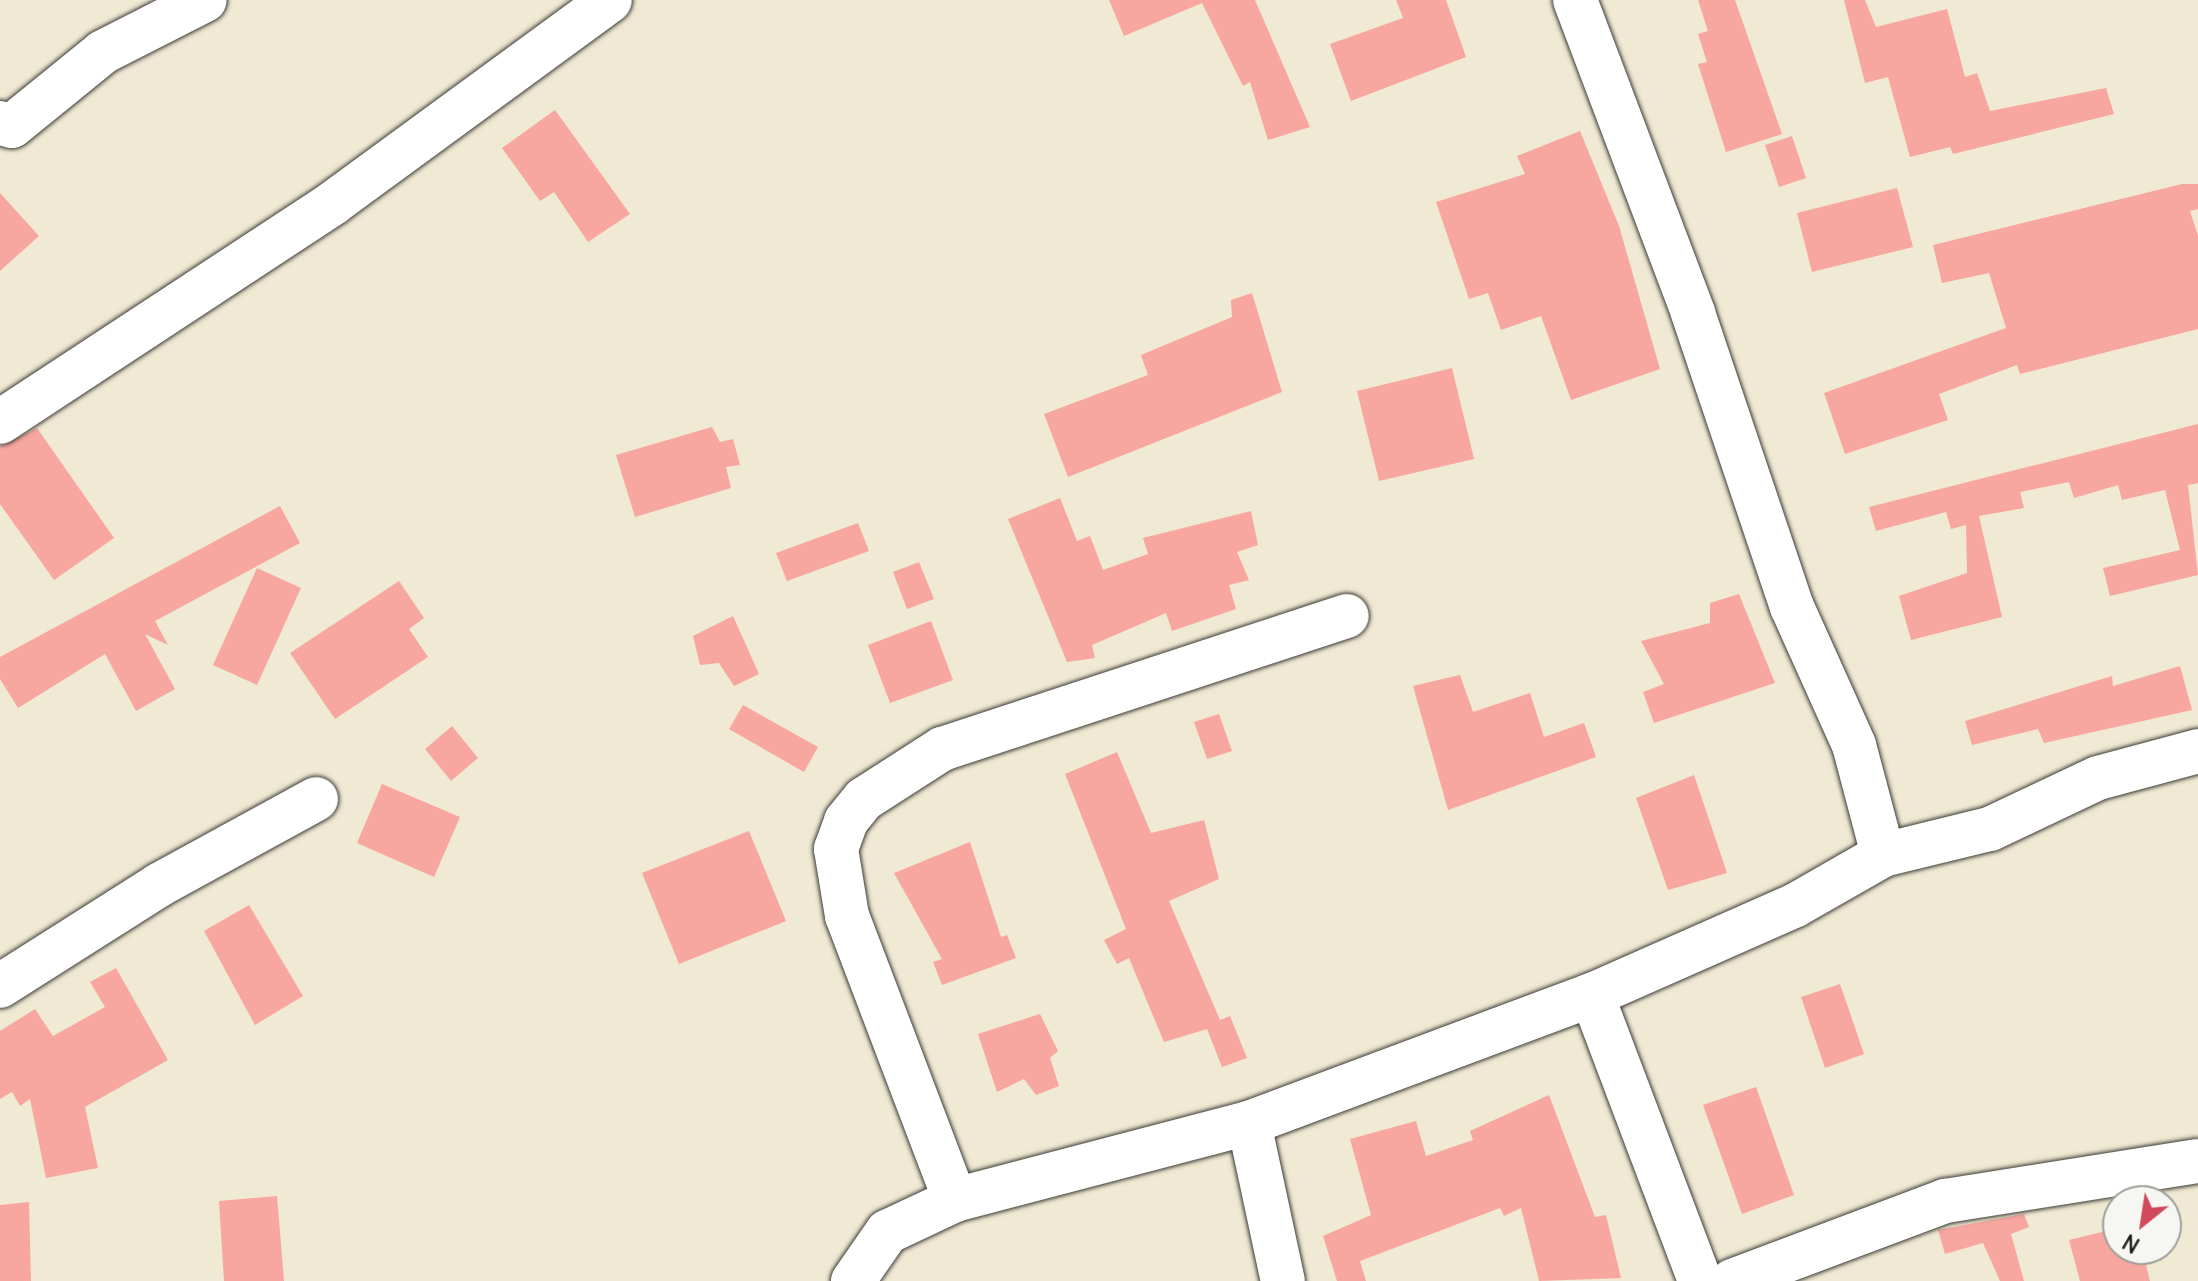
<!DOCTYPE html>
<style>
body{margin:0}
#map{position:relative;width:2198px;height:1281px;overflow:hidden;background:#f0e9d3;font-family:Delius,sans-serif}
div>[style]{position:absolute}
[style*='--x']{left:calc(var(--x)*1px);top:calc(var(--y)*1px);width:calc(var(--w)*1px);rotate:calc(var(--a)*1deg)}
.building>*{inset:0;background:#f7a79f}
.roads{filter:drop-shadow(0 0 2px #3c3b37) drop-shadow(0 0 2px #3c3b37)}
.minor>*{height:44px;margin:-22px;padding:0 22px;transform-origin:22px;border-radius:22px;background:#fff}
span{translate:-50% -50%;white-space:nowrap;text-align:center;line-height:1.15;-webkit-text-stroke:7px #f6f6f2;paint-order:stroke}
.north{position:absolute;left:2102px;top:1185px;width:80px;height:80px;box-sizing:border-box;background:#f6f6f2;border:2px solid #9f9f9c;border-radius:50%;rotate:210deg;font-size:22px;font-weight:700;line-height:32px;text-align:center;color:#1c1c1c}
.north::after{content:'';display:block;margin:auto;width:28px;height:36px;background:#d1495b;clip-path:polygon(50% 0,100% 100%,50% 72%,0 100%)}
</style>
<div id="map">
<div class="building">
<i style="clip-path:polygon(1109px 0,1255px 0,1310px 127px,1268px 140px,1250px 82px,1243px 86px,1202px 3px,1124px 36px)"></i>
<i style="clip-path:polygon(1396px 0,1446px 0,1466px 57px,1351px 101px,1330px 44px,1403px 18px)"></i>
<i style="clip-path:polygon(1698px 0,1735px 0,1782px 134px,1726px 152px,1698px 64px,1707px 62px,1698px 34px,1708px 31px)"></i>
<i style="clip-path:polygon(1844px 0,1865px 0,1876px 27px,1947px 9px,1965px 77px,1977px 73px,1990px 111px,2106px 88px,2114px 114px,1953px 154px,1950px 147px,1910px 157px,1888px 77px,1865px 83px)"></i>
<i style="clip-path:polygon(555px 110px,630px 214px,588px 242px,554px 192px,540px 201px,502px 148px)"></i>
<i style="clip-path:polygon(1580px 131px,1619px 226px,1660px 369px,1571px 400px,1541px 316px,1501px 330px,1488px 293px,1469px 299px,1436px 202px,1525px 174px,1517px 156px)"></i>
<i style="clip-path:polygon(1792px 136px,1806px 178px,1779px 187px,1765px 145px)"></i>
<i style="clip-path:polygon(2182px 184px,2198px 184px,2198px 209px,2190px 211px,2198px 236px,2198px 329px,2020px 374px,2017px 365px,1939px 394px,1948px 420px,1845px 454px,1824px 393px,2006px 328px,1989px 273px,1942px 283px,1933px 245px)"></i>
<i style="clip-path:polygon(1897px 188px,1913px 247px,1812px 272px,1797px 213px)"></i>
<i style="clip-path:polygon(0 193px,39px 236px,0 271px)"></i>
<i style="clip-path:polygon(1252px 293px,1282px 392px,1068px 477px,1044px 414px,1148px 375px,1141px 355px,1232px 317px,1231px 300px)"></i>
<i style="clip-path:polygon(1452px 368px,1474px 459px,1379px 481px,1357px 391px)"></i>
<i style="clip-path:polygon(2198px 424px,2198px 483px,2188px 485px,2198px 575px,2110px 596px,2103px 568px,2180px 550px,2165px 490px,2122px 500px,2118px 485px,2074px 498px,2069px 482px,2020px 492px,2024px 508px,1979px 516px,2002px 617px,1911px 640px,1899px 596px,1967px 573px,1966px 525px,1951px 529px,1946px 512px,1876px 531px,1869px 507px)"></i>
<i style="clip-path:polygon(712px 427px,720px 442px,733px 439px,740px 465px,726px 467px,731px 488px,635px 517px,616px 455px)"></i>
<i style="clip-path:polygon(37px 428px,114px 538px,54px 580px,0 504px,0 447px)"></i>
<i style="clip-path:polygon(1060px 498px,1077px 541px,1090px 536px,1103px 570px,1148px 554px,1143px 538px,1251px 511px,1258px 545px,1237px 552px,1249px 580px,1229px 585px,1236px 609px,1172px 631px,1166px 613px,1092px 645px,1095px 658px,1067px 662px,1008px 519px)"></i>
<i style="clip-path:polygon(280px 506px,300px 543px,155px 621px,168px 645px,145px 634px,175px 689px,136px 711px,105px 654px,18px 708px,0 679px,0 657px)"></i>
<i style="clip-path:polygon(858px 523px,869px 551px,787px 581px,776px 553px)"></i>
<i style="clip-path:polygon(919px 562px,934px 599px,907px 609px,893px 572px)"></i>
<i style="clip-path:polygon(257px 568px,301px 588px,257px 685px,213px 665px)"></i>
<i style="clip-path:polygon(399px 581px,424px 618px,409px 629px,428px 657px,335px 719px,290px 653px)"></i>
<i style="clip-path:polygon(1739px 594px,1775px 683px,1654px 723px,1643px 692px,1664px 684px,1641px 641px,1710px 623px,1710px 603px)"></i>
<i style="clip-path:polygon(733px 616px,759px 674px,734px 686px,719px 663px,700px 665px,693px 636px)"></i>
<i style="clip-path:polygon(931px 621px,953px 680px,890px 703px,868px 645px)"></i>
<i style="clip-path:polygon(2180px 666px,2192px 710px,2044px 743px,2038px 729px,1972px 745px,1965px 721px,2112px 676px,2113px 686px)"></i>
<i style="clip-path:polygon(1460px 675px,1473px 712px,1530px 693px,1544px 737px,1584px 723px,1596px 757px,1448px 810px,1413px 686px)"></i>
<i style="clip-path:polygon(743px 705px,818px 747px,804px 772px,729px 729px)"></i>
<i style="clip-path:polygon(1219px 714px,1232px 751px,1207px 759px,1194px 722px)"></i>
<i style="clip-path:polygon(452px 726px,478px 758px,451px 781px,425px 749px)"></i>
<i style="clip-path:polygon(1117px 752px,1151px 833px,1204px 820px,1219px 879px,1169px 901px,1220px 1020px,1230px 1016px,1247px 1058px,1222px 1067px,1207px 1029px,1164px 1042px,1129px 958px,1117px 964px,1104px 940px,1126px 929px,1065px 774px)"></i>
<i style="clip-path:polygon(1694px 775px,1727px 873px,1668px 890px,1636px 798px)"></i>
<i style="clip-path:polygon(382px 784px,460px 817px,434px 877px,357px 843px)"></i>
<i style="clip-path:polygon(749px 831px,786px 921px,679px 964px,642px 873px)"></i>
<i style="clip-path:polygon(970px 842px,1001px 937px,1007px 935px,1016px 958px,942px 985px,933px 962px,942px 959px,894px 873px)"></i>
<i style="clip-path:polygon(249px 905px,303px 996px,255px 1025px,204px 931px)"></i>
<i style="clip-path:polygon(116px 968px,168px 1060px,85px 1107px,98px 1168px,46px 1178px,30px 1099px,20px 1106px,12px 1092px,0 1099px,0 1031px,35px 1009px,53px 1036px,105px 1007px,90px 982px)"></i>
<i style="clip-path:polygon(1840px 984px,1864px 1054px,1825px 1068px,1801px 997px)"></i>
<i style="clip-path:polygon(1040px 1014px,1058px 1051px,1050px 1058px,1059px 1086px,1036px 1095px,1024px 1079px,997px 1092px,978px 1034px)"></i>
<i style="clip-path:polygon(1756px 1087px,1794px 1195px,1742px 1214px,1703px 1105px)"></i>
<i style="clip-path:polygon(1549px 1095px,1595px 1217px,1606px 1215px,1621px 1278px,1539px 1281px,1521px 1208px,1504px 1216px,1500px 1208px,1360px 1261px,1366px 1281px,1337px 1281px,1323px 1236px,1371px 1215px,1350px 1139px,1416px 1121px,1426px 1156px,1473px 1140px,1470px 1131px)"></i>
<i style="clip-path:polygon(277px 1196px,284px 1281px,224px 1281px,219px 1201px)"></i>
<i style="clip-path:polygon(29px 1202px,31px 1281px,0 1281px,0 1205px)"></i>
<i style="clip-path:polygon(2024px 1214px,2029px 1227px,2011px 1234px,2024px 1281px,2000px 1281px,1983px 1243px,1945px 1254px,1938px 1230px)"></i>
<i style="clip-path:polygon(2118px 1228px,2118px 1249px,2142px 1249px,2150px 1281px,2080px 1281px,2069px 1240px)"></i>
</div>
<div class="roads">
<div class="minor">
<i style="--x:1575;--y:0;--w:335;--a:69.3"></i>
<i style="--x:1693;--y:313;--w:310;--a:71.4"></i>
<i style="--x:1792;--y:607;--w:151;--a:65.8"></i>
<i style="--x:1854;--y:745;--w:114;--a:75.2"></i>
<i style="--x:0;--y:123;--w:12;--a:14"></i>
<i style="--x:12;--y:126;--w:117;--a:-39.1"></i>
<i style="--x:103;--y:52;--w:114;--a:-27"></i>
<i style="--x:0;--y:422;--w:399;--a:-33.3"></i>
<i style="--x:333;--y:203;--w:343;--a:-36.2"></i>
<i style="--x:0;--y:986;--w:188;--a:-32.4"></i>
<i style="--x:159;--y:885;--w:179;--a:-28.7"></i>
<i style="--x:1592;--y:995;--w:306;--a:69.3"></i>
<i style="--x:1249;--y:1123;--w:162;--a:77.9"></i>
<i style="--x:955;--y:1200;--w:304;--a:-110.8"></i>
<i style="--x:847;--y:916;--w:68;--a:-99.3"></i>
<i style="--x:836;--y:849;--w:30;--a:-70"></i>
<i style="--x:846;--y:821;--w:28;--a:-51"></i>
<i style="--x:864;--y:799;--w:93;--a:-32.7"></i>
<i style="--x:942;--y:749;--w:426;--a:-18.2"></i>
<i style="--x:853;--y:1281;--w:60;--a:-55.2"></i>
<i style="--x:887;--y:1232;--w:75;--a:-25.2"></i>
<i style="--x:955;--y:1200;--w:304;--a:-14.7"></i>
<i style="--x:1249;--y:1123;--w:366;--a:-20.5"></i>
<i style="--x:1592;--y:995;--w:221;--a:-23.8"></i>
<i style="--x:1794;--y:906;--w:103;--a:-29.8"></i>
<i style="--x:1883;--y:855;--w:110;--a:-13.7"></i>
<i style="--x:1990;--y:829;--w:119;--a:-25.3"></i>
<i style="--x:2098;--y:778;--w:104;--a:-15.1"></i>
<i style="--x:1732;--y:1281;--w:228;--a:-20.6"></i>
<i style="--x:1945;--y:1201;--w:256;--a:-9"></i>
</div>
</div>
<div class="north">N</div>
</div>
